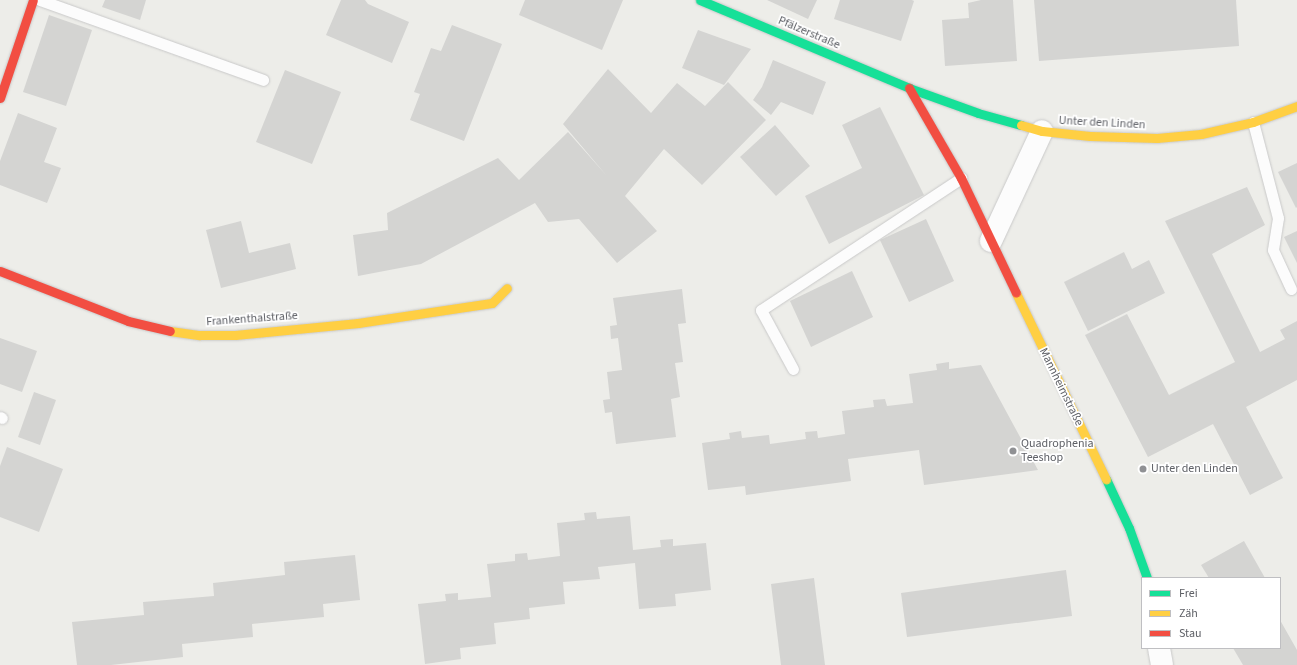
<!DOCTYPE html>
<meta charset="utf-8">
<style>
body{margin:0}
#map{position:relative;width:1297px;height:665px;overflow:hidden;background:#edede9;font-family:"Source Sans 3",sans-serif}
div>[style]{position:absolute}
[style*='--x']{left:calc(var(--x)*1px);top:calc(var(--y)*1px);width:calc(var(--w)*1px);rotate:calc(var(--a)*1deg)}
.building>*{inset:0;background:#d4d4d2}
.roads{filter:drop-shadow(0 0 1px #c9c9c9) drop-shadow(0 0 1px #c9c9c9)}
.lane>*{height:11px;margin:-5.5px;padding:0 5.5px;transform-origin:5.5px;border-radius:5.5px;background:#fcfcfc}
.street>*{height:22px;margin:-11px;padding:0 11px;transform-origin:11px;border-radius:11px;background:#fcfcfc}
.fast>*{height:9px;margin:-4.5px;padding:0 4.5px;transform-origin:4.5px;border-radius:4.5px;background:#16e098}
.slow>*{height:9px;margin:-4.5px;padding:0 4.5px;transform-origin:4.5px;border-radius:4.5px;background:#ffcf43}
.jam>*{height:9px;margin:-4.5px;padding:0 4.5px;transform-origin:4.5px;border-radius:4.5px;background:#f24e42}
.dots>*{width:11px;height:11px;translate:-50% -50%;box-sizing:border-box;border:2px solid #fff;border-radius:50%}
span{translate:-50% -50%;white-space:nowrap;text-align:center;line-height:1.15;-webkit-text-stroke:3.5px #fff;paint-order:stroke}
.street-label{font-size:12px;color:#5e6066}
.poi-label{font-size:12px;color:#5e6066}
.left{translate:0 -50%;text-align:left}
.legend{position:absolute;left:1141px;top:577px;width:140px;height:72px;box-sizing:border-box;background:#fff;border:1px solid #bfbfc2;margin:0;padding:5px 7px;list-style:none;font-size:12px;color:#5e6066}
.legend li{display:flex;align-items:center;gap:8px;height:20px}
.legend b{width:20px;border:1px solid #bfbfc2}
</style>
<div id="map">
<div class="building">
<i style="clip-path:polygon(105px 0,146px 0,140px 20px,102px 7px)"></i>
<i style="clip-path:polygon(341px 0,365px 0,368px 4px,409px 22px,392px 63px,326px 35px)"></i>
<i style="clip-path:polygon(525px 0,623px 0,602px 50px,519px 15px)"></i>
<i style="clip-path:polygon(767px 0,817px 0,808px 19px)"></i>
<i style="clip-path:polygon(840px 0,912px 0,914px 1px,901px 41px,834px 19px)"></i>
<i style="clip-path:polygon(981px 0,1013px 0,1017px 61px,945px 66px,942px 20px,969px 18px,968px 3px)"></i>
<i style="clip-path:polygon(1034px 0,1236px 0,1239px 46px,1039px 61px)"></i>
<i style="clip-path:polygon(49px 15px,92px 30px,66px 106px,23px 92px)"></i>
<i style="clip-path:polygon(452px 25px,502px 44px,464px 141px,410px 120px,420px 94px,414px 92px,431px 48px,441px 51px)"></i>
<i style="clip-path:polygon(698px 30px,751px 49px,724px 85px,682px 68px)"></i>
<i style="clip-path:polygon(773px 60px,826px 82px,813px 115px,781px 102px,771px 115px,753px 100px,762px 87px)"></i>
<i style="clip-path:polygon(608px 69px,651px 113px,677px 83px,705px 106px,728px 82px,766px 120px,702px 185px,664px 149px,625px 196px,657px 231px,617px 263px,579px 219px,548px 222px,535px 203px,421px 264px,358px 276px,353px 235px,388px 230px,387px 213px,498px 158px,519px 180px,568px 132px,606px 175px,563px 124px)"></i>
<i style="clip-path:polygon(285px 70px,341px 92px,312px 164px,256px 142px)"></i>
<i style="clip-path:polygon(880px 107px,924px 195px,829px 244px,805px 196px,862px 168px,842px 125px)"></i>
<i style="clip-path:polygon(18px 113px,57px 128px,44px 162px,61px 168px,47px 203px,0 185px,0 161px)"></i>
<i style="clip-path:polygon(775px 125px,810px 166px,776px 196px,740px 157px)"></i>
<i style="clip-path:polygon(1297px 163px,1297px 207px,1296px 208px,1278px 172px)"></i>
<i style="clip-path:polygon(1247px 187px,1265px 225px,1212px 254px,1260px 352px,1285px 339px,1280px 330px,1297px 321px,1297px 380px,1246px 407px,1283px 478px,1250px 495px,1213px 424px,1148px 457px,1085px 335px,1127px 314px,1169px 395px,1235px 362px,1165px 221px)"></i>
<i style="clip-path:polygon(926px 219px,954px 281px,909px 302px,880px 240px)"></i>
<i style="clip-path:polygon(241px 221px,249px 253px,290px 243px,296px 269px,221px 288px,206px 230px)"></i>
<i style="clip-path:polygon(1297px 231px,1297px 263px,1284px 237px)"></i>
<i style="clip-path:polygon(1124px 252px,1132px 269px,1149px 260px,1165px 293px,1088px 331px,1064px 282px)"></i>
<i style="clip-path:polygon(852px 271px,873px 317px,811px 347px,790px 301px)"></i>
<i style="clip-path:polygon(682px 289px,686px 323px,678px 324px,683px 362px,675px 363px,680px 397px,671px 399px,676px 437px,616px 444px,612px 412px,605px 413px,603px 400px,610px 399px,607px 372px,622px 370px,618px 338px,611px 339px,610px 326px,617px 325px,613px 298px)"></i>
<i style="clip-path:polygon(0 338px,37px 351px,22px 392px,0 384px)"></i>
<i style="clip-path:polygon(949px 362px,949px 369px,981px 365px,1038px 470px,924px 485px,919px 450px,848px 459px,851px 481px,746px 495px,745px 486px,708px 490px,702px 443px,730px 439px,729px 433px,741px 431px,742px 438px,769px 435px,770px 444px,806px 439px,805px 432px,817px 431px,818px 438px,845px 434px,842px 411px,874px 407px,873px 400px,885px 399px,887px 406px,913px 403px,909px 374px,937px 370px,936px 364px)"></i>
<i style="clip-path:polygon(34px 392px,56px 400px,40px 445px,18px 437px)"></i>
<i style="clip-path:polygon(7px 447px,63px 469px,39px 532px,0 517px,0 466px)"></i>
<i style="clip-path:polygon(596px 512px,597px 519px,630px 516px,633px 550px,661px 547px,660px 540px,673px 539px,673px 546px,706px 543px,711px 590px,675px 594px,676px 606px,639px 609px,635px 563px,598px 567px,600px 579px,563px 582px,565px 604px,529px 608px,530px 619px,494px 623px,496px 644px,460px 648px,461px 659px,425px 664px,418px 604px,446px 601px,445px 594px,458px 593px,458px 600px,491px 597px,487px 564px,515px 561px,515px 554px,527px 553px,528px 560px,560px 556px,557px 523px,585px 520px,584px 513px)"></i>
<i style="clip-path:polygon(1244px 541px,1265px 578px,1209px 578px,1201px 565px)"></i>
<i style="clip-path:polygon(355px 555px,360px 600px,323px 604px,324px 617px,252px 624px,253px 637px,182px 644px,183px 657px,111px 665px,77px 665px,72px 622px,144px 615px,143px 602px,214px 596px,213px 583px,285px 575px,284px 562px)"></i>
<i style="clip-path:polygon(1066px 570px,1072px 616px,907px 637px,901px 593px)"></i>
<i style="clip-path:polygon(814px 578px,825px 665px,781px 665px,771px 584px)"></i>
<i style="clip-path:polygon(1280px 620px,1297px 650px,1297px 665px,1243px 665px,1233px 648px,1280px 648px)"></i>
</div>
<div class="roads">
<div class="lane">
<i style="--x:40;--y:0;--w:237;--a:19.7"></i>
<i style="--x:1253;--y:122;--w:99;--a:75.4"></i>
<i style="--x:1278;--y:218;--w:32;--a:99"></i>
<i style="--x:1273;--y:250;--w:43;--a:65.2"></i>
<i style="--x:793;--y:369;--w:67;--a:-118.5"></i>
<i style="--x:761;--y:310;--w:240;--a:-33.4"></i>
<i style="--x:0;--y:417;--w:2;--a:27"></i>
</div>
<div class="street">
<i style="--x:991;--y:241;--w:121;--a:-65.1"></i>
<i style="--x:1159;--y:648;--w:17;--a:80"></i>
</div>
<div class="fast">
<i style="--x:700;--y:0;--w:227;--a:22.8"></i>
<i style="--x:909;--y:88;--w:73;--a:19.9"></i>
<i style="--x:978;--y:113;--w:45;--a:15.6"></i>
<i style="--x:1106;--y:479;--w:54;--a:64.9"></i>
<i style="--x:1129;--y:528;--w:53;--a:70.2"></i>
</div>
<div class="slow">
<i style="--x:1021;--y:125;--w:22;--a:16"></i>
<i style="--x:1042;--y:131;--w:48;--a:5.9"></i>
<i style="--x:1090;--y:136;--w:67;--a:1.7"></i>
<i style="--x:1157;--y:138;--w:44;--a:-5.2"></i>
<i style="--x:1201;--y:134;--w:53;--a:-13"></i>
<i style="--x:1253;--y:122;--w:47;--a:-20"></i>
<i style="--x:1016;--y:293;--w:207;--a:64.2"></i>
<i style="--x:170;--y:331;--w:30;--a:8"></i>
<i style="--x:200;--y:335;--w:35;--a:0"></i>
<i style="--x:235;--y:335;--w:124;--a:-5.6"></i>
<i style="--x:358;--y:323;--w:135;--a:-8.5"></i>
<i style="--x:492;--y:303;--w:21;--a:-45"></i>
</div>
<div class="jam">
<i style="--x:909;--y:88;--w:104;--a:60"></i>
<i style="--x:961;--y:178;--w:127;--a:64.4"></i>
<i style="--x:0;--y:98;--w:103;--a:-71.4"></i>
<i style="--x:0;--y:271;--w:137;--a:21.3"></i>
<i style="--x:128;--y:321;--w:43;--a:13.4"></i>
</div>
</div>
<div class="dots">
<i style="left:1013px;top:451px;background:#909194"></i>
<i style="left:1143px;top:469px;background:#909194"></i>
</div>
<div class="street-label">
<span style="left:809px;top:33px;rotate:23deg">Pfälzerstraße</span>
<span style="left:1102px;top:123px;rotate:3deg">Unter den Linden</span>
<span style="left:252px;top:319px;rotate:-4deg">Frankenthalstraße</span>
<span style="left:1061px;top:387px;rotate:64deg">Mannheimstraße</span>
</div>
<div class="poi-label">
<span class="left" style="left:1021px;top:451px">Quadrophenia<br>Teeshop</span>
<span class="left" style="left:1151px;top:469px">Unter den Linden</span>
</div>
<ul class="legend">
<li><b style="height:5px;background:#16e098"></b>Frei</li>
<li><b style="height:5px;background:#ffcf43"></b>Zäh</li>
<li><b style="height:5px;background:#f24e42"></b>Stau</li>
</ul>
</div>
